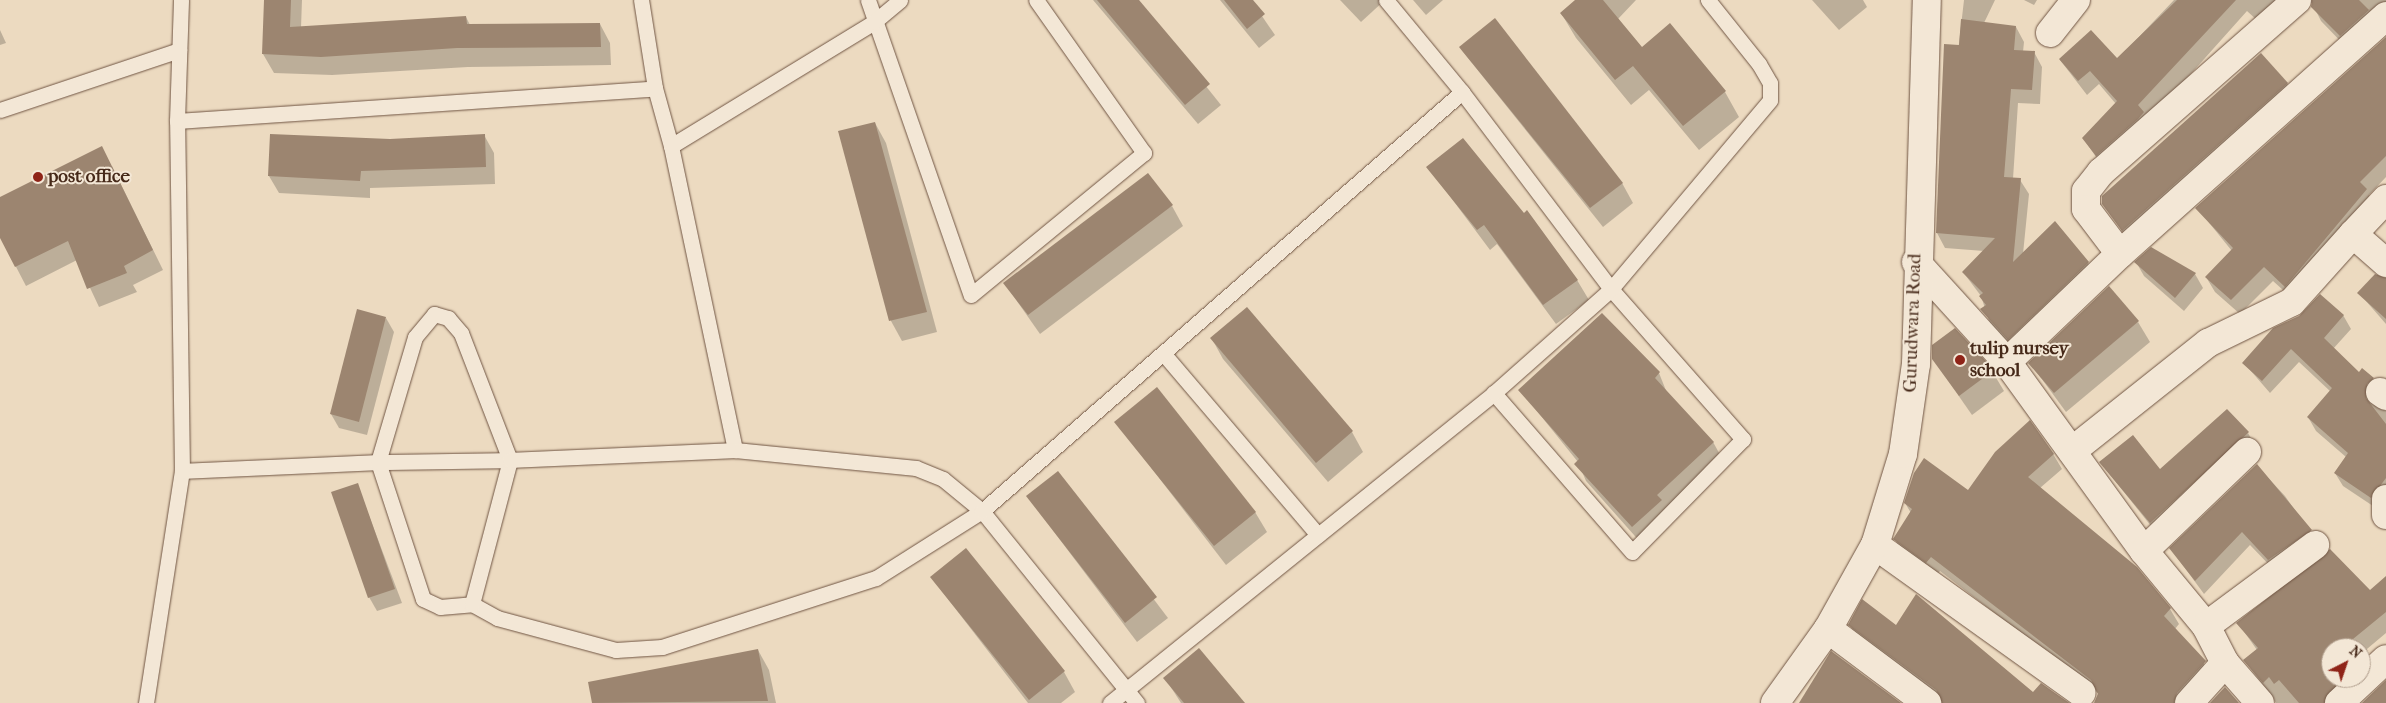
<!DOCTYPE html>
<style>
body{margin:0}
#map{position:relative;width:2386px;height:703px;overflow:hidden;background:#ecdac0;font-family:"IM FELL French Canon",serif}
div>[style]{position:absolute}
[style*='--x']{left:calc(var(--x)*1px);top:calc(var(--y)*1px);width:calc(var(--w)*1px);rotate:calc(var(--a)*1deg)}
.shadow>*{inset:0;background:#0003}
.building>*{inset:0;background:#9c8570}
.roads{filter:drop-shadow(0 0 1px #705543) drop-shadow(0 0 1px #705543)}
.service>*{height:15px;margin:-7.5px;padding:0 7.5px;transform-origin:7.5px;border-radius:7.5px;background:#f3e7d6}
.minor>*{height:28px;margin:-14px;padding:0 14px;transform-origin:14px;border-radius:14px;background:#f3e7d6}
.dots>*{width:14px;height:14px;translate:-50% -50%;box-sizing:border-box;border:2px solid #f3e7d6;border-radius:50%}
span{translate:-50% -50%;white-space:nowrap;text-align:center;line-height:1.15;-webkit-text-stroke:4px #f3e7d6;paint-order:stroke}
.poi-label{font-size:19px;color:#462919;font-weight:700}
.left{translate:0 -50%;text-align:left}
.street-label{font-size:19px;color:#462919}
.north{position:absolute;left:2321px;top:638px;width:50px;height:50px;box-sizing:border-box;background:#f3e7d6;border:1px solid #ae9b8a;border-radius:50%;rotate:41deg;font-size:14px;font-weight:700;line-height:20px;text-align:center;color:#462919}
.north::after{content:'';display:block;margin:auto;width:18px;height:22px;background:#8f2418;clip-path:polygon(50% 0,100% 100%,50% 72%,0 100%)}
</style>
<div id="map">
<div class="shadow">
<i style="clip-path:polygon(265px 0,302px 0,301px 28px,466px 17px,470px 25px,600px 24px,610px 43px,611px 65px,468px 67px,332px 75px,274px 73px,263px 54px)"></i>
<i style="clip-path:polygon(1093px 0,1137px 0,1221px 105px,1198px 124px)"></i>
<i style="clip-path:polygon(1220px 0,1251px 0,1275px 35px,1259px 48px)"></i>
<i style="clip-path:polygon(1340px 0,1385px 0,1361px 22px)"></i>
<i style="clip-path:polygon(1413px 0,1443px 0,1426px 15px)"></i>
<i style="clip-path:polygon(1577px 0,1636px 0,1618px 19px,1641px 49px,1725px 92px,1739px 117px,1699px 150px,1649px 90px,1631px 105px,1576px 38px,1561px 13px)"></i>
<i style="clip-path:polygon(1812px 0,1863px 0,1867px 7px,1839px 30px)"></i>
<i style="clip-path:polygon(1964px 0,1995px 0,1984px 23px,2016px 27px,2024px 42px,2023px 52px,2034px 52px,2042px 67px,2040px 104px,2018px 103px,2013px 179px,2020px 180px,2029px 194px,2023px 254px,2088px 263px,2097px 277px,2017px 354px,1990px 324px,1981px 296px,1963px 272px,1984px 251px,1945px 248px,1937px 233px)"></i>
<i style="clip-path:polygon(2024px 0,2037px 0,2034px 5px)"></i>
<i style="clip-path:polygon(2174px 0,2279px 0,2259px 22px,2247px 11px,2105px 170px,2083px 138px,2116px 104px,2099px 84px,2087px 95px,2060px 60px,2117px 60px)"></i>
<i style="clip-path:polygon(2386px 0,2386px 18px,2349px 50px,2321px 21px,2312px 3px,2300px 0)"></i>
<i style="clip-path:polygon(0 30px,6px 43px,0 45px)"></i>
<i style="clip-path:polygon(2386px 39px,2386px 177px,2369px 195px,2375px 205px,2294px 300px,2273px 281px,2240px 314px,2215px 292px,2206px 277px,2232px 251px,2197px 208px)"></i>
<i style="clip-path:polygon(1460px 48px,1622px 183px,1633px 203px,1603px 227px)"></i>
<i style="clip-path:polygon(2287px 83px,2295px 97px,2131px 244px,2103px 203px)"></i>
<i style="clip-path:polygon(875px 123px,886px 143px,937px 332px,902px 341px,891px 321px,840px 132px)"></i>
<i style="clip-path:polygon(271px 135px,390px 141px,484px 135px,494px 153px,495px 184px,370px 188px,370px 198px,279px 193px,269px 176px)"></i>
<i style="clip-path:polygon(112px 166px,163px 270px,133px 285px,137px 292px,99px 307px,77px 260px,26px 286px,0 236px,0 198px)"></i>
<i style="clip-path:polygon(1428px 167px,1577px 280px,1589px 300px,1556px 324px,1497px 244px,1490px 250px)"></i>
<i style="clip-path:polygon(1172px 206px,1183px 226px,1040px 334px,1005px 284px)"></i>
<i style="clip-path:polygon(2151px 249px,2195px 274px,2203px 288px,2184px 311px,2144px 276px,2136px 262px)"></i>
<i style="clip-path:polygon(2386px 279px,2386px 324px,2359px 293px)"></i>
<i style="clip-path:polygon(1602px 315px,1659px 373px,1667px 393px,1713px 442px,1723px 460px,1642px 544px,1586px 481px,1578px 462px,1520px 390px)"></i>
<i style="clip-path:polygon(2343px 315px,2351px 329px,2333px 349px,2359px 373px,2373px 379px,2381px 392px,2372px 404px,2386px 411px,2386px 499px,2379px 510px,2343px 486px,2335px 473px,2346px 457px,2316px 431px,2308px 417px,2331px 392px,2299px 362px,2270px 393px,2244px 363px)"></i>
<i style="clip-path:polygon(386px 318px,394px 332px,367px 435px,339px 428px,331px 414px)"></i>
<i style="clip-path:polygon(2138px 322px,2150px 342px,2066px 412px,2030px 363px)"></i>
<i style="clip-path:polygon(1212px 339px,1352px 432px,1363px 452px,1328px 482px,1223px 359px)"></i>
<i style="clip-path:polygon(1933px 359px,1992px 371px,2004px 391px,1972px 415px)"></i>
<i style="clip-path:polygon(1116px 422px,1255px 512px,1267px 532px,1226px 565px)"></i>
<i style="clip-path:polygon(2248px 433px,2256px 447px,2159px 536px,2100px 462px,2160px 470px)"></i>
<i style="clip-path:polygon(2053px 454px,2062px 469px,2040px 488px,2136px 568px,2170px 609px,2179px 624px,2175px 629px,2214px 676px,2191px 703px,2095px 703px,2098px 693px,1940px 571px,1935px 577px,1903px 554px,1895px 539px,1911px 513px,1905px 503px,1968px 492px)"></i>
<i style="clip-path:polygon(2257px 466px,2285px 496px,2319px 544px,2277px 573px,2250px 545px,2204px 594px,2171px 549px)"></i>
<i style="clip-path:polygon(1058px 473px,1168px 618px,1137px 642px,1027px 496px)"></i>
<i style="clip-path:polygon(357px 484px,402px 603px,377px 611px,369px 597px)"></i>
<i style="clip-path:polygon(931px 577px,1064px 672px,1075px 692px,1061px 703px,1028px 703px)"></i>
<i style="clip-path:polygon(2370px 592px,2386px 597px,2386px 633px,2361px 654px,2361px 648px,2331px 648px,2331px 678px,2342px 678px,2351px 693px,2342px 703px,2276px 703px,2245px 661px,2257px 650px,2238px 623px)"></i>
<i style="clip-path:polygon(1850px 625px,2033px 694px,2041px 685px,2070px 703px,1943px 703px,1934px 684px,1941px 702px,1858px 640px)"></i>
<i style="clip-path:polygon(758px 650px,769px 670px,776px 703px,593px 703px,589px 683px)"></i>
<i style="clip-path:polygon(1165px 678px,1243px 703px,1181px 703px)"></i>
</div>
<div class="building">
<i style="clip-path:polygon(264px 0,291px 0,290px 27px,466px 16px,467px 24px,600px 23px,601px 47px,457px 48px,321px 57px,262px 54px)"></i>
<i style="clip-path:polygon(1097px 0,1139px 0,1210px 84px,1185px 105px)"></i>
<i style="clip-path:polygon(1224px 0,1253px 0,1265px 14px,1247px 29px)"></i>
<i style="clip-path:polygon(1575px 0,1603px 0,1642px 47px,1670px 23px,1726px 91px,1683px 126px,1633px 66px,1615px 80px,1560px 13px)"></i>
<i style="clip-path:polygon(2177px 0,2236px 0,2138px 105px,2144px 112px,2138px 119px,2096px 156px,2082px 138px,2117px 101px,2090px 71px,2078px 81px,2059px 59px,2091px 30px,2117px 58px)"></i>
<i style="clip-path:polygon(2312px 0,2359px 0,2369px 10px,2340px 36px,2311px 7px)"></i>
<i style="clip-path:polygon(1495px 18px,1623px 183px,1590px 208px,1459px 47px)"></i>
<i style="clip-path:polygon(1961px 19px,2016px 26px,2014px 50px,2035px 51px,2032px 90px,2011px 89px,2004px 177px,2021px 178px,2013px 262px,2055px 221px,2089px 262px,2008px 340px,1980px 309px,1986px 305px,1979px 296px,1983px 293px,1962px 272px,1995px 238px,1936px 233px,1944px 44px,1959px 45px)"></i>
<i style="clip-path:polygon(2386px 37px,2386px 156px,2360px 182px,2367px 189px,2285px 287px,2264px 267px,2231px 300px,2205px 277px,2233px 248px,2195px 208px)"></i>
<i style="clip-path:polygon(2261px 53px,2288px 83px,2122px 231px,2102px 204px,2102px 196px)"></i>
<i style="clip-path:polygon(875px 122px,927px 312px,889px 321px,838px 131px)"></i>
<i style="clip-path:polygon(270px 134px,390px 139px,485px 134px,486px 167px,361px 171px,360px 181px,268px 176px)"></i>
<i style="clip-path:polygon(1463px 138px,1524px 213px,1527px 210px,1578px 280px,1543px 305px,1484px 225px,1477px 230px,1426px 167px)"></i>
<i style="clip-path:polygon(102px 146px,153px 250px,124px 266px,127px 273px,87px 289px,68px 241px,15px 267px,0 238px,0 197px)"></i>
<i style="clip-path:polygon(1148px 173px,1173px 205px,1028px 315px,1003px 283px)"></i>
<i style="clip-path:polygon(2151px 247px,2196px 273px,2175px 298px,2134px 262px)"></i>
<i style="clip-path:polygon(2375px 274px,2386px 278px,2386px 319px,2357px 293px)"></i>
<i style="clip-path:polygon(2109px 286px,2139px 321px,2054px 393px,2028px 363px)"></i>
<i style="clip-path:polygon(2320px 294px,2344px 315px,2324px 338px,2359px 372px,2362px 368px,2374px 378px,2367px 384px,2366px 398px,2386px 424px,2386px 478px,2371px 498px,2334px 473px,2348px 453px,2307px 417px,2332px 388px,2291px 349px,2262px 381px,2242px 363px,2273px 328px,2299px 316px)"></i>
<i style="clip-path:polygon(1247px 307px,1353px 431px,1316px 463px,1210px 338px)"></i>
<i style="clip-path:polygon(357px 309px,386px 317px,359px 422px,330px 414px)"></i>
<i style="clip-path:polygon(1602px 313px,1660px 372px,1655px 378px,1714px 442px,1657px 495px,1662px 500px,1632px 527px,1574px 464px,1579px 459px,1518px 390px)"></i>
<i style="clip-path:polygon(1955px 328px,1994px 370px,1959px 396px,1932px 359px,1932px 345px)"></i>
<i style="clip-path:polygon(1157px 387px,1256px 512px,1214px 546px,1114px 422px)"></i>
<i style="clip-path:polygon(2227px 409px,2249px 432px,2150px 523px,2099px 462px,2133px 435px,2160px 469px)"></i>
<i style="clip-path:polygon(2030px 420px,2054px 454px,2028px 477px,2137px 567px,2171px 608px,2164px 616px,2206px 661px,2177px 693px,2174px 703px,2094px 703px,2098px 694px,2091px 680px,1931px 557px,1926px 563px,1893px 539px,1912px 509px,1904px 503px,1914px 473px,1924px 458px,1968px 490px,1995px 452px)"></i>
<i style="clip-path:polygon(2257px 464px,2312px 530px,2268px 560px,2242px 532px,2195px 581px,2169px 548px)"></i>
<i style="clip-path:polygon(1058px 471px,1157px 597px,1125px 623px,1026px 496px)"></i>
<i style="clip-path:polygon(358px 483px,395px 589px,368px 598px,331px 492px)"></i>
<i style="clip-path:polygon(966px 548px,1065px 671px,1029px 700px,930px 577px)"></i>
<i style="clip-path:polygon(2330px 549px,2370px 590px,2386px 576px,2386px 612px,2342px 648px,2331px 648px,2331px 678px,2343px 678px,2324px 703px,2299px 703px,2279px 680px,2274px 684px,2269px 677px,2263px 683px,2243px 660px,2258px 648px,2236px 623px)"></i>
<i style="clip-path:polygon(1916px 594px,2033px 692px,2041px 683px,2069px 703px,1942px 703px,1936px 690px,1848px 625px,1862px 599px,1896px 625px)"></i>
<i style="clip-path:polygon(1199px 648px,1245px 703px,1184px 703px,1163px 678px)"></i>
<i style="clip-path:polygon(758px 649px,768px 701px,592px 703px,588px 682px)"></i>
<i style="clip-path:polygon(1831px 651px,1901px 703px,1799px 703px)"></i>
<i style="clip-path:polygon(2386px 680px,2386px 703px,2362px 703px)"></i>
<i style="clip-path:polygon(2225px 687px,2239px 703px,2210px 703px)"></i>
</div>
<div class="roads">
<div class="service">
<i style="--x:868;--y:0;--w:312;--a:70.8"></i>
<i style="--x:971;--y:295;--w:224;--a:-39.4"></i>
<i style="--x:1144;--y:153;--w:187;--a:-125.2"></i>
<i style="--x:1386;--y:0;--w:119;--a:50.4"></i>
<i style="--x:655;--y:88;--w:60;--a:74.6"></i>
<i style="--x:671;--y:146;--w:311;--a:78.1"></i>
<i style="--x:735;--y:450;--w:182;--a:5.7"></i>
<i style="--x:916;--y:468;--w:29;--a:22"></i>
<i style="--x:943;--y:479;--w:50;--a:39.4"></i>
<i style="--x:982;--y:511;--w:247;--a:51.1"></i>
<i style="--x:0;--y:110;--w:189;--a:-18.5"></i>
<i style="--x:177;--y:121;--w:479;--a:-3.9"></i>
<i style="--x:655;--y:88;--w:89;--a:-99"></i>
<i style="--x:671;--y:146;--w:238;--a:-31.4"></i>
<i style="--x:874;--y:22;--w:34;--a:-40"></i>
<i style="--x:1163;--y:353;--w:239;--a:49.6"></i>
<i style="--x:182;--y:471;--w:196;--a:-2.6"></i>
<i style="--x:378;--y:462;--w:144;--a:71.8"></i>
<i style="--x:423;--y:599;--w:19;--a:25"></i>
<i style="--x:440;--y:607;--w:32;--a:-5"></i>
<i style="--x:472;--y:604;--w:29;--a:29"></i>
<i style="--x:497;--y:618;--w:123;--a:15.1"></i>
<i style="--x:616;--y:650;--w:46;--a:-3.7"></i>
<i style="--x:662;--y:647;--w:225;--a:-17.9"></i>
<i style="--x:876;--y:578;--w:125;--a:-32.3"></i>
<i style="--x:982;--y:511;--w:637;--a:-41.12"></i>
<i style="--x:1462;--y:92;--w:247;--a:52.9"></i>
<i style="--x:1611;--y:289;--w:200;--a:48.7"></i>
<i style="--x:1743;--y:439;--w:158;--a:134.5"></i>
<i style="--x:1632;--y:552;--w:211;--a:-131"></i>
<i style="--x:472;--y:604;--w:149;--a:-75.2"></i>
<i style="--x:510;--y:460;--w:132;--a:179.1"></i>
<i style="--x:378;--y:462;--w:130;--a:-73.5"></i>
<i style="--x:415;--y:337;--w:30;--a:-50"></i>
<i style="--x:434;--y:314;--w:15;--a:16"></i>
<i style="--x:448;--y:318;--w:20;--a:49"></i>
<i style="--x:461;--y:333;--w:136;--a:68.9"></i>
<i style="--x:510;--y:460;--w:225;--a:-2.5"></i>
<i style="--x:146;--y:703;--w:235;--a:-81.2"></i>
<i style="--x:182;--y:471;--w:350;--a:-90.8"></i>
<i style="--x:177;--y:121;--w:121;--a:-88.1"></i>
<i style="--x:1110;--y:703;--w:494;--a:-38.9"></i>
<i style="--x:1494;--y:393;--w:157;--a:-41.6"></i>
<i style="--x:1611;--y:289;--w:247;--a:-49.9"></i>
<i style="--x:1770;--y:100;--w:17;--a:-90"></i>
<i style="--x:1770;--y:83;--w:22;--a:-120"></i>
<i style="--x:1759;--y:64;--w:82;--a:-128.6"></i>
</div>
<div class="minor">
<i style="--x:2297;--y:0;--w:261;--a:138.7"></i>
<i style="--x:2101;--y:172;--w:24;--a:128"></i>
<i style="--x:2086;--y:191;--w:18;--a:90"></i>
<i style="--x:2086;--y:209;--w:56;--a:52.9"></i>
<i style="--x:2120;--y:254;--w:357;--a:-41.8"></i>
<i style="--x:2050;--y:33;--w:42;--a:-51.8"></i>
<i style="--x:2353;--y:234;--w:48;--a:-46.7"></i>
<i style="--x:1916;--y:262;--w:135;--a:47.7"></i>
<i style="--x:2007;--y:362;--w:233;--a:54.1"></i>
<i style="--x:2144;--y:551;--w:97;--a:50.4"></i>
<i style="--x:2206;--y:626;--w:42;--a:62.8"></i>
<i style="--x:2225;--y:663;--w:53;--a:48.8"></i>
<i style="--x:2007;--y:362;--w:156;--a:-43.7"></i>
<i style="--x:2380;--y:392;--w:7;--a:34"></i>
<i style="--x:2072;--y:451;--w:174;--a:-38.5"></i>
<i style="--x:2208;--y:343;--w:93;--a:-26"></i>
<i style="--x:2292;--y:302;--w:91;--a:-48.1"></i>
<i style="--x:2353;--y:234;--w:44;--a:41.3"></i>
<i style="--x:2386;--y:499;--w:16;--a:90"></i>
<i style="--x:1875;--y:545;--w:254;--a:35.6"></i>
<i style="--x:2144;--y:551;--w:143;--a:-43.9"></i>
<i style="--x:2206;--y:626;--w:136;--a:-36.6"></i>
<i style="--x:1828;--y:629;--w:124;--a:36.8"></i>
<i style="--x:1775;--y:703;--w:91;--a:-54.4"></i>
<i style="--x:1828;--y:629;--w:96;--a:-60.8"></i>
<i style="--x:1875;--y:545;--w:95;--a:-72.9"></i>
<i style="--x:1903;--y:454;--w:91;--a:-81.8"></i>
<i style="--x:1916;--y:364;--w:364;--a:-88.3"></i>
<i style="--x:2189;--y:703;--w:54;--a:-48"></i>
<i style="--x:2339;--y:703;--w:64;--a:-43.1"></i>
</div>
</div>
<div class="dots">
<i style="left:38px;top:177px;background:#8f2418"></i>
<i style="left:1960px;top:360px;background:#8f2418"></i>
</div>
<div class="poi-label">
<span class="left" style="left:48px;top:177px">post office</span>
<span class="left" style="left:1970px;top:360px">tulip nursey<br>school</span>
</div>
<div class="street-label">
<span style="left:1913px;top:323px;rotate:-88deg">Gurudwara Road</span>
</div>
<div class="north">N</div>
</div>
